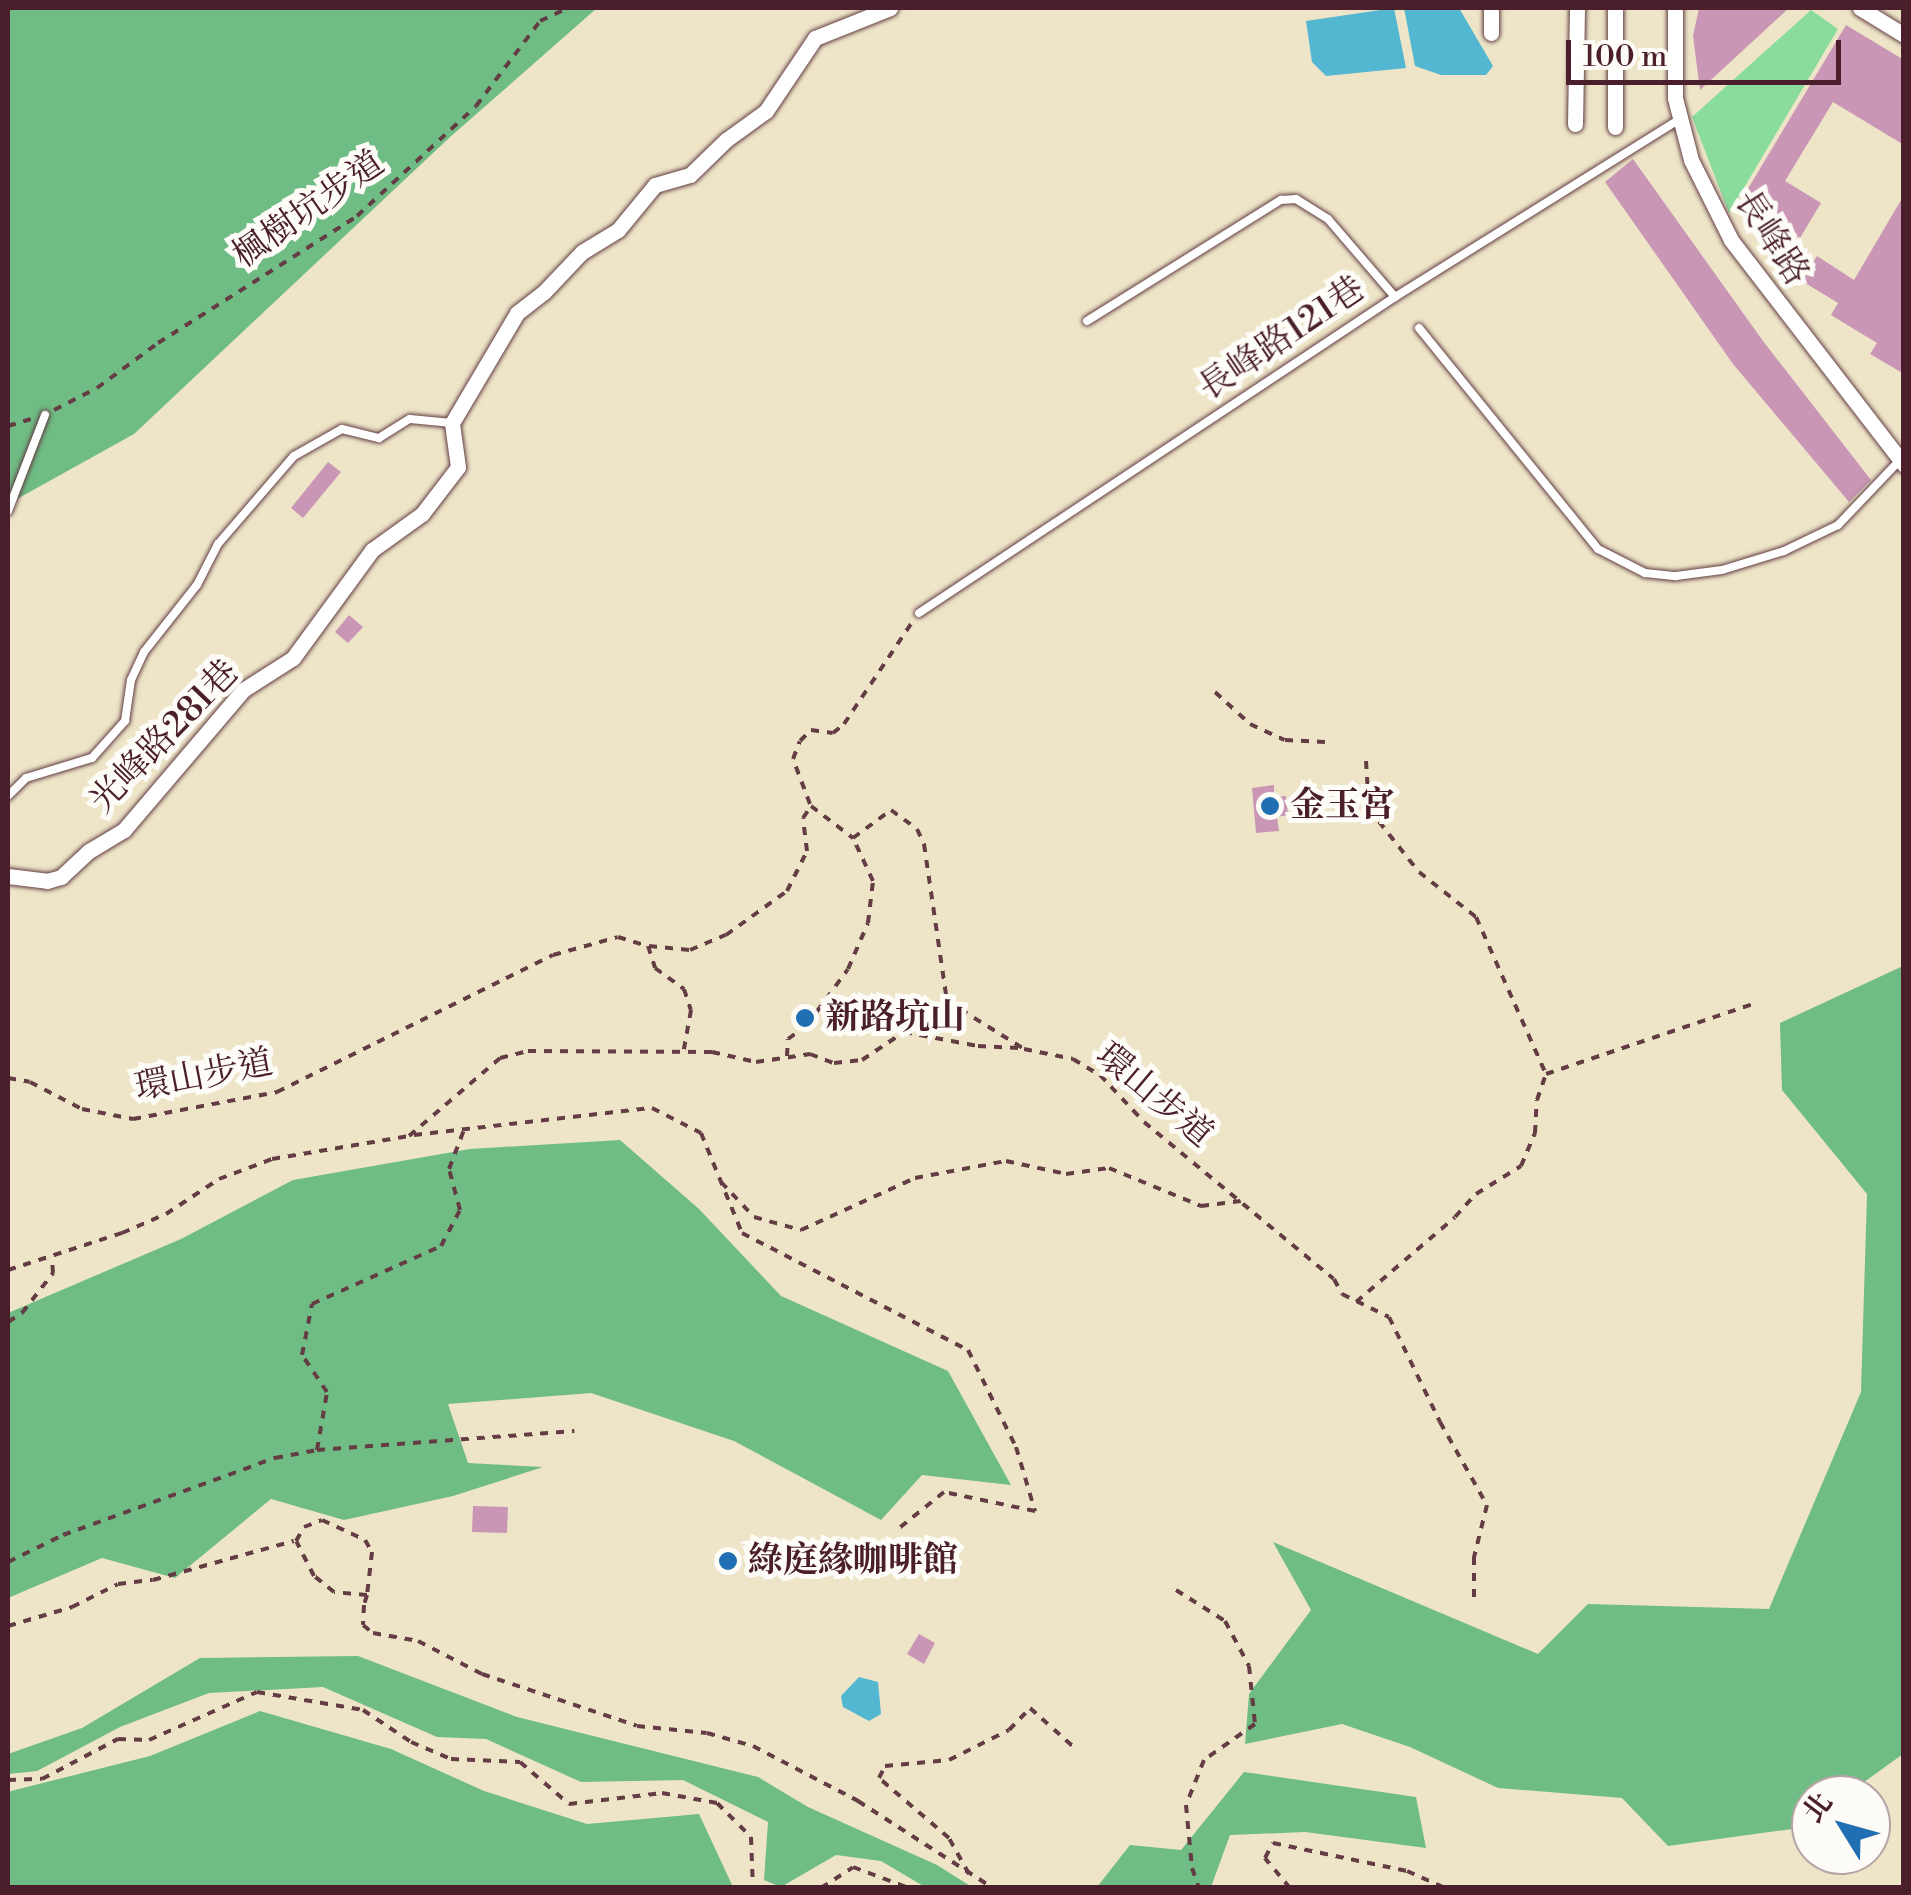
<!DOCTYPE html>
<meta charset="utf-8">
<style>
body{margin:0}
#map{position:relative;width:1911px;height:1895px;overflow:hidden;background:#eee5c8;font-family:"Libre Bodoni","Noto Serif TC",serif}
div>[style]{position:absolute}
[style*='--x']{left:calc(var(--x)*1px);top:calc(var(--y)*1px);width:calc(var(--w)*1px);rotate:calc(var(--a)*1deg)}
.green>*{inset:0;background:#8adc9d}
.forest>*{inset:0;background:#6fbc84}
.water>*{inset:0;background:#53b7d1}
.building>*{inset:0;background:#c997b5}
.path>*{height:4px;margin-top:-2px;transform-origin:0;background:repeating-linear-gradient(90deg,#633d43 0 8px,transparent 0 16px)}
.roads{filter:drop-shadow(0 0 2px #633d43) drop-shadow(0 0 2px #633d43)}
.service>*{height:8px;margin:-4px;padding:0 4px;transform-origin:4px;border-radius:4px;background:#fff}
.minor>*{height:15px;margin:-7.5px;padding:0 7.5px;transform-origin:7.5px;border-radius:7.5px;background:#fff}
.dots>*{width:28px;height:28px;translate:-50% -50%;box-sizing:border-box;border:5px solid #fdfcf7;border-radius:50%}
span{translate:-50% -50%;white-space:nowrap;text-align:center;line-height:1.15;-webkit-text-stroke:10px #fdfcf7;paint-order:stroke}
.street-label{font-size:35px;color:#4a1f2b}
.poi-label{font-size:35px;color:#4a1f2b;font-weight:700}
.left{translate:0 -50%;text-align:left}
.frame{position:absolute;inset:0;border:10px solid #4a1f2b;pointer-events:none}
.north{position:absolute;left:1791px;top:1775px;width:100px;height:100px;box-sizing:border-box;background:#fdfcf7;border:2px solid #b5a4a5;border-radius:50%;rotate:307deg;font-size:28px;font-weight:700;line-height:40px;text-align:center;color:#4a1f2b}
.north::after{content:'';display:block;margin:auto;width:35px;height:45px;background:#1f6fb2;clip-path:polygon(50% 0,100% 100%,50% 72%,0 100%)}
.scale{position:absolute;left:1566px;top:40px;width:275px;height:45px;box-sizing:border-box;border:5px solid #4a1f2b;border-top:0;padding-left:12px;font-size:30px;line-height:35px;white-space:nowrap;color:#4a1f2b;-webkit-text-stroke:8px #fdfcf7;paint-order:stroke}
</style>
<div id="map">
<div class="green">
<i style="clip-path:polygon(1811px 10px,1838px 29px,1729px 213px,1692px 117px)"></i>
</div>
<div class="forest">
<i style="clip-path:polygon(8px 8px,597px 8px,449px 138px,134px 434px,8px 504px)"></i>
<i style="clip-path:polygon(1903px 966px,1903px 1754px,1846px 1795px,1811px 1795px,1811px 1820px,1799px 1828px,1668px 1846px,1622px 1798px,1498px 1788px,1410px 1747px,1342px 1724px,1245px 1744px,1249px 1694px,1311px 1610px,1273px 1542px,1538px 1654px,1588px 1604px,1769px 1609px,1861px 1392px,1867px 1194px,1782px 1090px,1780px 1023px)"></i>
<i style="clip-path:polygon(620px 1140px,699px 1209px,781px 1296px,948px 1371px,1011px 1485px,922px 1475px,881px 1520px,734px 1441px,591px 1393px,448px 1404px,468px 1463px,543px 1467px,453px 1496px,344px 1520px,271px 1499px,175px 1578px,102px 1558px,8px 1598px,8px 1313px,181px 1239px,293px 1180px,470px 1149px)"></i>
<i style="clip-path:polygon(358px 1656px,517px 1717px,758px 1777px,808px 1807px,937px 1865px,972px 1887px,925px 1887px,881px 1861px,836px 1855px,781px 1887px,764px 1880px,768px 1822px,683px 1780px,581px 1782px,486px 1739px,437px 1737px,323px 1687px,209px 1693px,120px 1727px,37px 1771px,8px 1774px,8px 1754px,82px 1728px,200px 1658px)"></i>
<i style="clip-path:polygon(260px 1711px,391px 1749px,484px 1791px,587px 1824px,699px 1814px,733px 1887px,8px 1887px,8px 1794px,11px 1791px,150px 1756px)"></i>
<i style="clip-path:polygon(1244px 1772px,1416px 1797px,1426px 1848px,1305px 1832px,1230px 1835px,1211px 1887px,1097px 1887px,1130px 1845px,1181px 1850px)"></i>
</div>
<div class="water">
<i style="clip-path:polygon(1394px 8px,1406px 68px,1326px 76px,1312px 62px,1306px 21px)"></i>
<i style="clip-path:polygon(1404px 8px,1459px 8px,1493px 66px,1486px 75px,1441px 75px,1415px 66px)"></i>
<i style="clip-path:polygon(859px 1677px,878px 1682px,881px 1714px,869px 1721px,843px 1707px,841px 1696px)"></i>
</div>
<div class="building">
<i style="clip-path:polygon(1699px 8px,1789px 8px,1700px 90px,1693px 36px)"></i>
<i style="clip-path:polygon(1846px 25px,1904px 60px,1904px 145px,1833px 102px,1785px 181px,1821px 203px,1800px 238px,1740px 202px)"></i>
<i style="clip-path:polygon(1633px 159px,1763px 341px,1871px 480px,1849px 502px,1733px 364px,1605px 182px)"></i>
<i style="clip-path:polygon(1904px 195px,1904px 374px,1870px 354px,1877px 343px,1831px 315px,1838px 303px,1802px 281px,1817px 256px,1854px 280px)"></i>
<i style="clip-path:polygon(328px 462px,341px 472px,303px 518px,291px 508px)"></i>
<i style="clip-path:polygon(349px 615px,363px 627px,348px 643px,335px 632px)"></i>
<i style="clip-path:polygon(1274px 785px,1274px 797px,1286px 796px,1288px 815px,1277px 817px,1279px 831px,1256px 833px,1252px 788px)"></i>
<i style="clip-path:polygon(473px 1506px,508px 1507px,507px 1533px,472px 1532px)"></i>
<i style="clip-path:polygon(919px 1634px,935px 1643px,924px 1664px,907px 1654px)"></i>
</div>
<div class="path">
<i style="--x:54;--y:410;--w:48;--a:-27.1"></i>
<i style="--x:97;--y:388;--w:76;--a:-36.4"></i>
<i style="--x:158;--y:343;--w:236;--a:-32.5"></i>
<i style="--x:357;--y:216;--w:162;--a:-42.7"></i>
<i style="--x:476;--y:106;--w:106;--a:-53"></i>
<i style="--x:540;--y:21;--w:31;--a:-25"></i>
<i style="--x:8;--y:426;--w:24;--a:-17"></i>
<i style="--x:1215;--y:692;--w:47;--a:42.4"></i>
<i style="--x:1250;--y:724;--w:38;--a:25"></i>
<i style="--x:1285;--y:740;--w:40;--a:2.9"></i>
<i style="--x:1366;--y:761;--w:48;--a:86.4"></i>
<i style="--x:1369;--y:809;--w:80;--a:51.6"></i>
<i style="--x:1419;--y:872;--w:73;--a:38.3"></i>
<i style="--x:1476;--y:917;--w:172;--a:66"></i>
<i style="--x:810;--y:804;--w:48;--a:-110.7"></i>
<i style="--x:793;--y:759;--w:19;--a:-69"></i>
<i style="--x:800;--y:741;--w:16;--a:-45"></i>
<i style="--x:811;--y:730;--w:22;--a:8"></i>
<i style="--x:833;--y:733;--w:14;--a:-39"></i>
<i style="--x:844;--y:724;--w:124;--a:-56.2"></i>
<i style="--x:853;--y:838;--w:47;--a:-36.4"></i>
<i style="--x:891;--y:810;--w:32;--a:36"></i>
<i style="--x:917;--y:829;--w:17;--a:65"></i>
<i style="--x:924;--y:844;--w:159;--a:81.7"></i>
<i style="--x:947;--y:1001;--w:91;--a:31.9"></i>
<i style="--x:1024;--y:1049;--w:50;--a:11.5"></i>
<i style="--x:1073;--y:1059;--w:31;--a:31"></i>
<i style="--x:1100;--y:1075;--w:64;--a:46.9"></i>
<i style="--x:1144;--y:1122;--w:246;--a:39.6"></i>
<i style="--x:1334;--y:1279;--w:17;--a:62"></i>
<i style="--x:1342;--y:1294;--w:52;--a:26.1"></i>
<i style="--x:1389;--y:1317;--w:117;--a:64.1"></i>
<i style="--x:1440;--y:1422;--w:95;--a:60.5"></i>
<i style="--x:1487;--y:1505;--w:54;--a:104"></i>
<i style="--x:1474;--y:1557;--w:40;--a:90"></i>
<i style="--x:649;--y:946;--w:41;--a:5.6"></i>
<i style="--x:690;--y:950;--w:39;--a:-23"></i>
<i style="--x:726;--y:935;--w:75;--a:-35.8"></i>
<i style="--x:787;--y:891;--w:45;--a:-63.4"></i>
<i style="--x:807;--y:851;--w:33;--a:-97"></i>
<i style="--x:803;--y:818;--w:14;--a:-56"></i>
<i style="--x:811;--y:806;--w:53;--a:37.3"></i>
<i style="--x:787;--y:1056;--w:17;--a:-87"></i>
<i style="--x:788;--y:1039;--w:24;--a:-36"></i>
<i style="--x:807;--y:1025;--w:69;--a:-53.8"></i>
<i style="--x:848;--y:969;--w:50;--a:-66.5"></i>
<i style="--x:868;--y:923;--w:42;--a:-83.2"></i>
<i style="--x:873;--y:881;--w:47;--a:-114.9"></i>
<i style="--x:8;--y:1078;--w:22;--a:10"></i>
<i style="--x:30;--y:1082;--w:59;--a:27.4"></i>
<i style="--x:82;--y:1109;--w:52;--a:11.1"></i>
<i style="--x:133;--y:1119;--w:147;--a:-10.6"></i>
<i style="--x:277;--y:1092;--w:308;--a:-26.4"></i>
<i style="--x:553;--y:955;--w:67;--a:-15.5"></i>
<i style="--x:618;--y:937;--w:31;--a:17"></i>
<i style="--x:648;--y:946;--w:23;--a:72"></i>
<i style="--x:655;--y:968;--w:36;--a:36"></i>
<i style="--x:684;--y:989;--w:22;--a:72"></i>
<i style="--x:691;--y:1010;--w:45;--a:100.3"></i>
<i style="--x:414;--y:1135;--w:240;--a:-6.5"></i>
<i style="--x:652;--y:1108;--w:55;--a:27"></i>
<i style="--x:701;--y:1133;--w:108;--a:67.7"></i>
<i style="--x:742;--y:1233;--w:254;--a:27.4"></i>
<i style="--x:968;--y:1350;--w:108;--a:63.7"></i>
<i style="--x:1016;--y:1447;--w:67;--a:73.5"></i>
<i style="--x:1035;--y:1511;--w:93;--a:-168.2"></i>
<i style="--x:944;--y:1492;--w:59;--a:141.2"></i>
<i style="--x:721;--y:1182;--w:48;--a:46.7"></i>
<i style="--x:754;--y:1217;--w:49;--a:15.5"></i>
<i style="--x:801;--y:1230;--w:125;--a:-24.5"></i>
<i style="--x:915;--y:1178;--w:93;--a:-10.6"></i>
<i style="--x:1006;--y:1161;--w:61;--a:12.2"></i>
<i style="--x:1066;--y:1174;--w:43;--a:-7.9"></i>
<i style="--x:1109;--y:1168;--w:100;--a:22.4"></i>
<i style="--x:1201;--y:1206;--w:40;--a:-7.1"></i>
<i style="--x:8;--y:1270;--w:120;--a:-18"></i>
<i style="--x:122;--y:1233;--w:48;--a:-23.4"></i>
<i style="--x:166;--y:1214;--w:64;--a:-33.4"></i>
<i style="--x:219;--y:1179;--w:57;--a:-20.7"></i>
<i style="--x:272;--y:1159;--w:139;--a:-9.5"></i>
<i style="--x:409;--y:1136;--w:120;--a:-40.6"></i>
<i style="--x:500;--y:1058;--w:29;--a:-14"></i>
<i style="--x:528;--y:1051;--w:184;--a:0.3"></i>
<i style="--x:712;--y:1052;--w:45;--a:12.8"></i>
<i style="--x:756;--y:1062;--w:55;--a:-8.4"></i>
<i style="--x:810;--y:1054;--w:26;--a:21"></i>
<i style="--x:834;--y:1063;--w:28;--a:-6"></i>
<i style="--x:862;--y:1060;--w:50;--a:-33.7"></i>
<i style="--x:904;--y:1032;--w:75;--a:10.7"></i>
<i style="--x:978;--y:1046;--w:42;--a:2.7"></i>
<i style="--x:1356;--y:1302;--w:130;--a:-40.6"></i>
<i style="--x:1455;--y:1217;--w:31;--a:-48"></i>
<i style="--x:1476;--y:1194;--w:53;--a:-31.9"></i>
<i style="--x:1521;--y:1166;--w:36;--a:-67"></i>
<i style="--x:1535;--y:1133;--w:33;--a:-87"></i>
<i style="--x:1537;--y:1100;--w:28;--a:-71"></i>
<i style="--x:1546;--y:1074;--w:222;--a:-18.7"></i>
<i style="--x:8;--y:1322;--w:17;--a:-33"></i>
<i style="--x:22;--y:1313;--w:51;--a:-52.2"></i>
<i style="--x:53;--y:1273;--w:16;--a:-94"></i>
<i style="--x:317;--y:1450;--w:59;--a:-80.2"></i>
<i style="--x:327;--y:1392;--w:45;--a:-124"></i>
<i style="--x:302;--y:1355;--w:52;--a:-78.9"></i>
<i style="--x:312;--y:1304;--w:141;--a:-24.2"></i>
<i style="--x:441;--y:1246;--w:41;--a:-62.2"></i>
<i style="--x:460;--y:1210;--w:42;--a:-105"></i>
<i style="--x:449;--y:1169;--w:45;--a:-69.1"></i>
<i style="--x:8;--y:1562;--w:61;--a:-26.1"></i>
<i style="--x:63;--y:1535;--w:226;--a:-20"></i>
<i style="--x:275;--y:1458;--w:43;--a:-10.8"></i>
<i style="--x:317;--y:1450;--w:258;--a:-4.2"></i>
<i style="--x:1176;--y:1590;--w:58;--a:32.3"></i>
<i style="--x:1225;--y:1621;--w:51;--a:61.9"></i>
<i style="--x:1249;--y:1666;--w:58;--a:84.1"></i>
<i style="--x:1255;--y:1724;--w:62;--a:144.8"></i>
<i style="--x:1204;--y:1760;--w:48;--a:111.8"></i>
<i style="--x:1186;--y:1805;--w:63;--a:84.6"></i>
<i style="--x:1192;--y:1868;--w:21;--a:71"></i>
<i style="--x:367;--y:1595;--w:33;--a:-175"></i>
<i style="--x:334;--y:1592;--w:26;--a:-141"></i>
<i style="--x:314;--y:1576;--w:39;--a:-117"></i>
<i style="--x:296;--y:1541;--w:16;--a:-60"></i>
<i style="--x:304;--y:1527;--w:19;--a:-21"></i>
<i style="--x:322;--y:1520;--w:47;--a:24.9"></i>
<i style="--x:365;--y:1540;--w:14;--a:60"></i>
<i style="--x:372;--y:1552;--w:43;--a:96.6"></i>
<i style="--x:367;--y:1595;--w:10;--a:107"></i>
<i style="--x:364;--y:1605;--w:20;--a:93"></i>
<i style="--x:363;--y:1625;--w:13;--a:39"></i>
<i style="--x:373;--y:1633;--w:46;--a:10.1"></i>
<i style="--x:418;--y:1641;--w:72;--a:27.3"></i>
<i style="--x:482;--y:1674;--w:163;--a:18.5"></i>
<i style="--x:637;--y:1726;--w:70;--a:5.7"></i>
<i style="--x:707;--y:1733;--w:48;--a:15.8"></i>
<i style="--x:753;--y:1746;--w:119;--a:27.6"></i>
<i style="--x:858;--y:1801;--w:161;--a:32.8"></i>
<i style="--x:8;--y:1626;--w:67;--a:-16.5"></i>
<i style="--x:72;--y:1607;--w:51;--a:-26.6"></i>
<i style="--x:118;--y:1584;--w:35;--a:-7"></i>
<i style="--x:153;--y:1580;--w:146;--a:-15.5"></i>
<i style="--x:8;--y:1780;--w:34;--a:-2"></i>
<i style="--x:42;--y:1779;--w:86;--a:-27.8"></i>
<i style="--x:118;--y:1739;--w:31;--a:2"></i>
<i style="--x:149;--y:1740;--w:118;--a:-24"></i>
<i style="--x:257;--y:1692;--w:108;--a:9.6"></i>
<i style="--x:363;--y:1710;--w:58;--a:33.7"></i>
<i style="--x:411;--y:1742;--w:43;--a:23"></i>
<i style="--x:451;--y:1759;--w:69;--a:2.5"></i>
<i style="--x:520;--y:1762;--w:65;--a:40.6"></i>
<i style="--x:569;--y:1804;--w:94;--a:-6.7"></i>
<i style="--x:662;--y:1793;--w:56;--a:10.3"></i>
<i style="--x:717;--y:1803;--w:48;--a:45"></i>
<i style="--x:751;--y:1837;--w:51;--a:87.8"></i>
<i style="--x:969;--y:1874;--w:41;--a:-119.1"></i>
<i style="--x:949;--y:1838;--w:92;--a:-139.4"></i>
<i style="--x:879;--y:1778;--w:13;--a:-63"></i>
<i style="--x:885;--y:1766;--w:64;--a:-5.4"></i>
<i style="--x:949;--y:1760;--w:67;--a:-26.6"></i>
<i style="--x:1009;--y:1730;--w:30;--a:-46"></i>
<i style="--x:1030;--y:1708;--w:63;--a:41.8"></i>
<i style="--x:821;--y:1888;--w:38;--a:-33"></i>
<i style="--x:853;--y:1867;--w:60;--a:20.6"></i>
<i style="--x:1290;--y:1888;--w:39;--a:-130"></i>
<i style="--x:1265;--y:1858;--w:17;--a:-62"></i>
<i style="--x:1273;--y:1843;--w:137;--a:11.8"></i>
<i style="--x:1407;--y:1871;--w:42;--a:24.1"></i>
</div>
<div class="roads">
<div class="service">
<i style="--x:1087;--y:321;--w:229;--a:-32"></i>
<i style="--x:1281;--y:200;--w:15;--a:-4"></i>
<i style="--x:1296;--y:199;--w:38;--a:32"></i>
<i style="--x:1328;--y:219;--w:103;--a:49.3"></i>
<i style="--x:1419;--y:328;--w:284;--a:51"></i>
<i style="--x:1598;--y:549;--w:53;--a:27.1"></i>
<i style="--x:1645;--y:573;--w:31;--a:6"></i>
<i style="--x:1676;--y:576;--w:46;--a:-7.4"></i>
<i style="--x:1722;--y:570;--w:65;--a:-17"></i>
<i style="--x:1784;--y:551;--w:60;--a:-25.7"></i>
<i style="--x:1838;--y:525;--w:90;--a:-46.4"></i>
<i style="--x:8;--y:511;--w:103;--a:-68.9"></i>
<i style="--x:919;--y:613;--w:571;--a:-33.58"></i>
<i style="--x:1395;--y:297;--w:336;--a:-32"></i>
<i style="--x:8;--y:796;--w:25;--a:-45"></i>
<i style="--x:26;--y:778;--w:69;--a:-16.9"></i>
<i style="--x:92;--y:758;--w:50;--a:-48.3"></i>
<i style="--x:125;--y:721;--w:41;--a:-81.7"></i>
<i style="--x:131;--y:680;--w:31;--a:-65"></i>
<i style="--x:144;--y:652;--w:85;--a:-51.7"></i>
<i style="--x:197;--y:585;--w:46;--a:-62.9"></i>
<i style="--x:218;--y:544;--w:116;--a:-49.2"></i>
<i style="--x:294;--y:456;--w:55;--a:-29.4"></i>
<i style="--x:342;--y:429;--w:38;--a:14"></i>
<i style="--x:379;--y:438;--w:36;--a:-32"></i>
<i style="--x:410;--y:419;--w:42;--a:5.4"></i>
</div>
<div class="minor">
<i style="--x:1491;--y:8;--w:25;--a:90"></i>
<i style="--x:1675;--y:8;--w:90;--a:90"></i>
<i style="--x:1675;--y:98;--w:64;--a:75.5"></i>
<i style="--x:1691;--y:160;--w:89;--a:63.4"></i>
<i style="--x:1731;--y:240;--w:284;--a:52.4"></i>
<i style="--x:1860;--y:8;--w:52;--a:31.5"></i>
<i style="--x:1575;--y:124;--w:116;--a:-89"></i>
<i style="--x:1615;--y:127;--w:119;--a:-90"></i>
<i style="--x:8;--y:876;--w:39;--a:7"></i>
<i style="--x:47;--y:881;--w:15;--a:-16"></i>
<i style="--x:61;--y:877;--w:38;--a:-43"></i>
<i style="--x:89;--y:851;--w:41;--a:-31"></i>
<i style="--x:124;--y:830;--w:184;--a:-49.6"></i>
<i style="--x:243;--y:690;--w:59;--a:-32.6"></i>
<i style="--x:293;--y:658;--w:134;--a:-53.8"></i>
<i style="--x:372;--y:550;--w:62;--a:-35.8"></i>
<i style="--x:422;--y:514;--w:59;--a:-52.5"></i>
<i style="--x:458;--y:467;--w:44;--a:-97.8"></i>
<i style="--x:452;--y:423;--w:128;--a:-59.4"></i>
<i style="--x:517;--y:313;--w:34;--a:-38"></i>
<i style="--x:544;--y:292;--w:55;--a:-46.5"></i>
<i style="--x:582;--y:252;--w:42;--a:-31.4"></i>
<i style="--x:618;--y:230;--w:58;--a:-50.6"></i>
<i style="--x:655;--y:185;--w:36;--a:-16"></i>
<i style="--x:690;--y:175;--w:50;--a:-44.2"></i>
<i style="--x:726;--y:140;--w:49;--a:-35.9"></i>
<i style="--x:766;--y:111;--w:88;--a:-56.1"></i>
<i style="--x:815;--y:38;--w:81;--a:-21.8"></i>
</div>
</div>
<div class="dots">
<i style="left:1270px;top:806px;background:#1f6fb2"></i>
<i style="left:805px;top:1018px;background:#1f6fb2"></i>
<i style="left:728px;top:1561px;background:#1f6fb2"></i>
</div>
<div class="street-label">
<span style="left:309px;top:210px;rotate:-35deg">楓樹坑步道</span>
<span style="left:1771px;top:238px;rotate:57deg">長峰路</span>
<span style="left:1282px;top:339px;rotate:-34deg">長峰路121巷</span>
<span style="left:165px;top:737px;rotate:-46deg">光峰路281巷</span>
<span style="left:204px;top:1076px;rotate:-11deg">環山步道</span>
<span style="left:1154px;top:1096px;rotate:40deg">環山步道</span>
</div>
<div class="poi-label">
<span class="left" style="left:1290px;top:806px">金玉宮</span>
<span class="left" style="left:825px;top:1018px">新路坑山</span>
<span class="left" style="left:748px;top:1561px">綠庭緣咖啡館</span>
</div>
<div class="frame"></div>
<div class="north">北</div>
<div class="scale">100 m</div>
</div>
